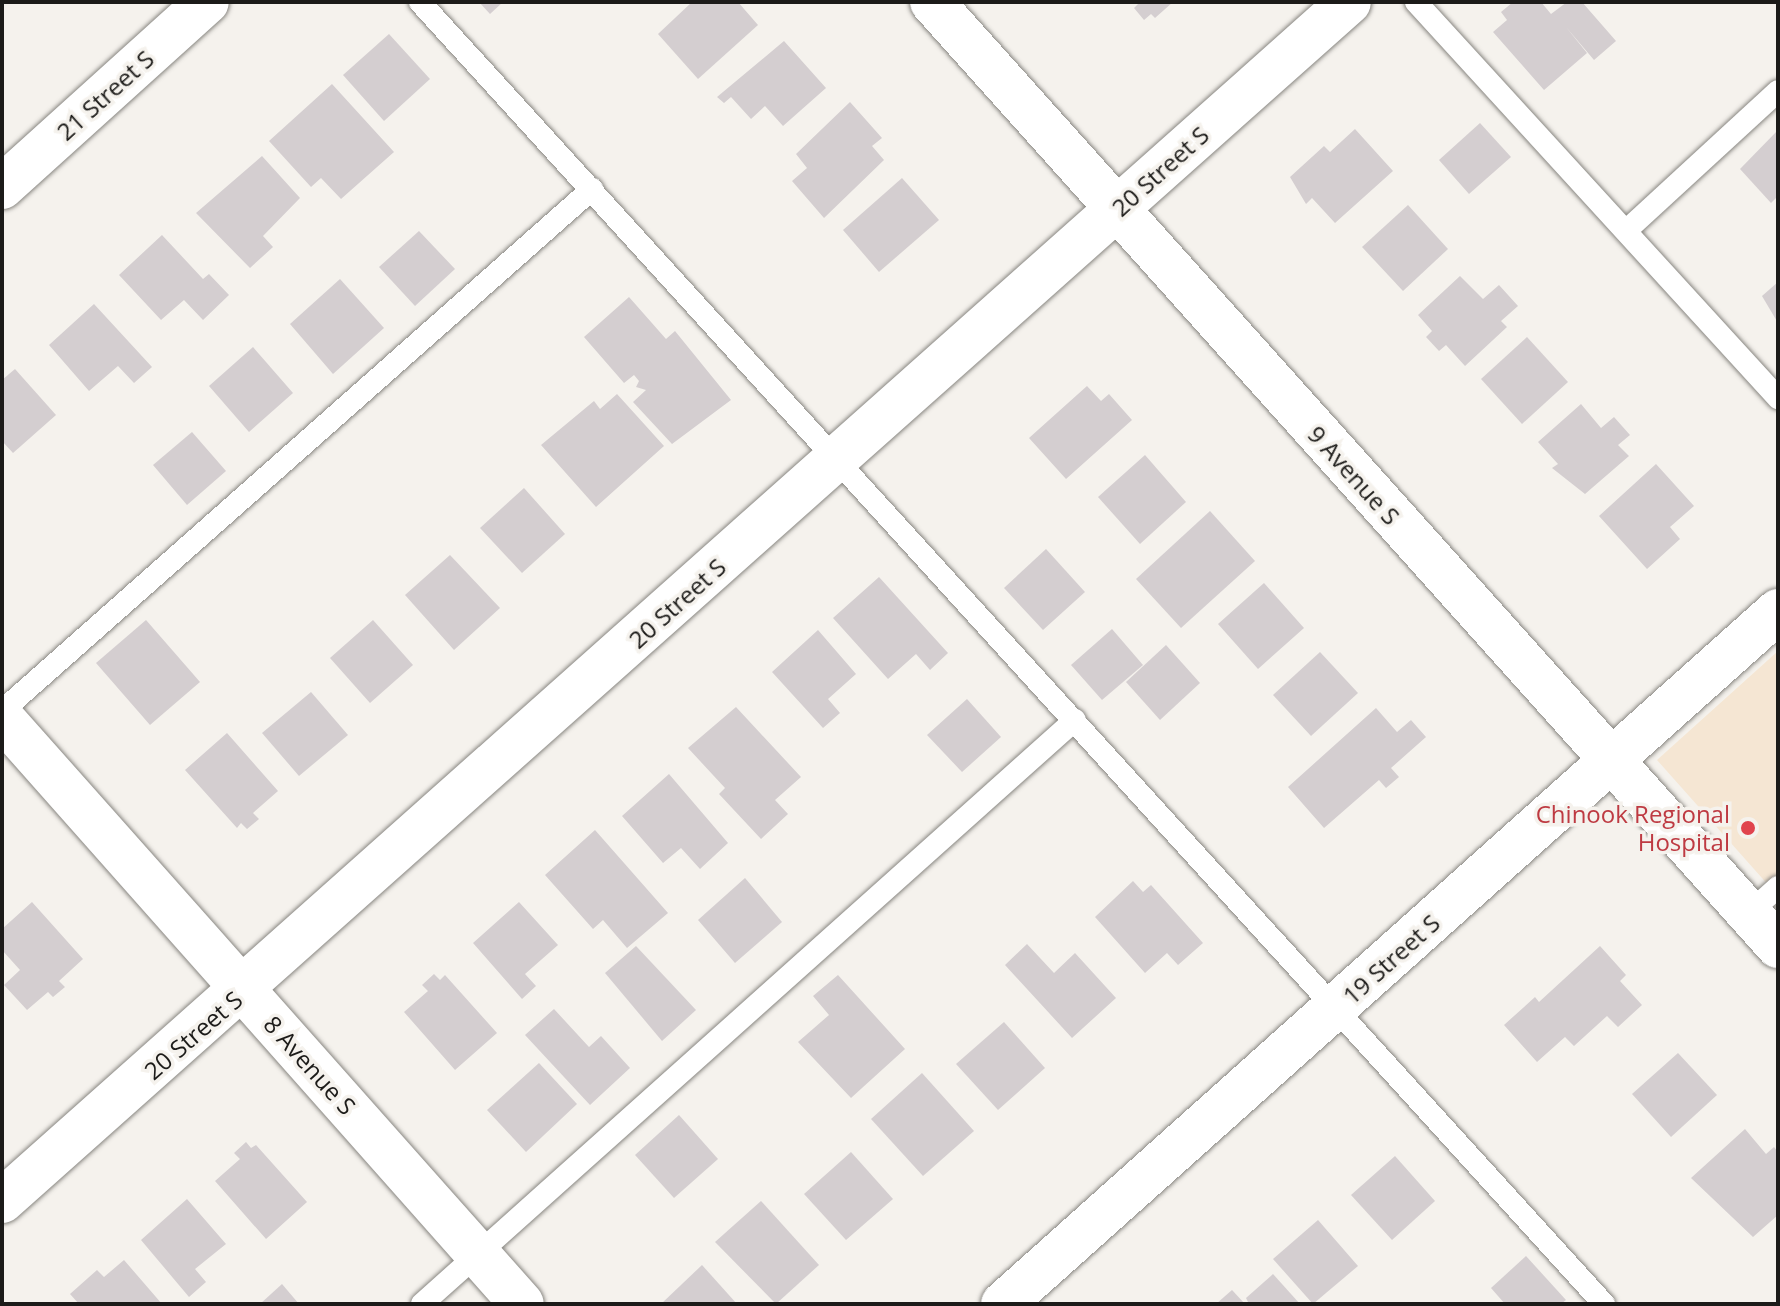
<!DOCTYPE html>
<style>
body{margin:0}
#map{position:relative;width:1780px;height:1306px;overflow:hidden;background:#f5f2ed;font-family:"Open Sans",sans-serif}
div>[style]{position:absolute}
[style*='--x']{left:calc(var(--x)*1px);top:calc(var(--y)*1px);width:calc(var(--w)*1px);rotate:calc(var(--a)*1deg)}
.medical>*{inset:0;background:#f5e6d3}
.building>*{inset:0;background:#d4ced0}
.roads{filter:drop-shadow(0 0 2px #888681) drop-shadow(0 0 2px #888681)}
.lane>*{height:22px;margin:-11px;padding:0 11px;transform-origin:11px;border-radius:11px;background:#fff}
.street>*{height:44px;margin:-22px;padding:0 22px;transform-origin:22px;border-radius:22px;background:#fff}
.dots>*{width:22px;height:22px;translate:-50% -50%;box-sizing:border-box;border:4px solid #f5f2ed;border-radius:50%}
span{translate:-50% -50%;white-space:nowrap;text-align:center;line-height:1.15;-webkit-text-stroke:7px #f5f2ed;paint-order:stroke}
.street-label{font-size:24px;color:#1c1b19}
.health-label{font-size:24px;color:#be3a42}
.right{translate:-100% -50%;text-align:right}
.frame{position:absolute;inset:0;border:4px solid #1c1b19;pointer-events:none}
</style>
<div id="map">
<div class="medical">
<i style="clip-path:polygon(1778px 651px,1778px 896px,1657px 760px)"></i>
</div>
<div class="building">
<i style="clip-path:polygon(479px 2px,503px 2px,490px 14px)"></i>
<i style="clip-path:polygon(692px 2px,738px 2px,758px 25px,698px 79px,658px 34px)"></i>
<i style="clip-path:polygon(1140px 2px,1173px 2px,1155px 18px,1151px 14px,1144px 20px,1134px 8px)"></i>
<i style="clip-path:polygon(1513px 2px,1541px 2px,1551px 14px,1567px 2px,1582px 2px,1616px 41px,1594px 60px,1566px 27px,1587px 53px,1544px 90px,1493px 32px,1507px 20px,1501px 12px)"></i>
<i style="clip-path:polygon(389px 34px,430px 79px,384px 121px,343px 75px)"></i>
<i style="clip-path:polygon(784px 41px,826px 88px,783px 126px,765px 106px,751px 119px,731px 97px,724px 103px,717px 97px)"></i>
<i style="clip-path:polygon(332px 84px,394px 152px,341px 199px,321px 178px,311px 187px,269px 141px)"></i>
<i style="clip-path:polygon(850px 102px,882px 138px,872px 146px,884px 160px,824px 218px,792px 181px,807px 168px,796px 154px)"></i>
<i style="clip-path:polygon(1480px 123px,1511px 157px,1469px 194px,1439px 160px)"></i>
<i style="clip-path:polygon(1355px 129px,1393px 171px,1335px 223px,1312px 198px,1306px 204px,1290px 177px,1324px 146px,1330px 152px)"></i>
<i style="clip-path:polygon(1778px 130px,1778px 196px,1771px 203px,1740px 169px)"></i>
<i style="clip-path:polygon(262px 156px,300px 198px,263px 236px,273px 247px,250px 268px,196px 213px)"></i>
<i style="clip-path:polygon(902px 178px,939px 220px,879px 272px,843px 230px)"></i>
<i style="clip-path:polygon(1408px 205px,1448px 249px,1403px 291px,1362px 247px)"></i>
<i style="clip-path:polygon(419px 231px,455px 269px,415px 306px,379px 267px)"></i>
<i style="clip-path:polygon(162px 235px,203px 279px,209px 274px,229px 295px,203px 320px,184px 300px,161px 320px,119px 275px)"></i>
<i style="clip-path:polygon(1460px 276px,1483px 299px,1499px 285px,1518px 306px,1501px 321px,1507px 327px,1465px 366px,1446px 345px,1439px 351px,1426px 337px,1432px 331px,1418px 315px)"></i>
<i style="clip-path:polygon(340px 279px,384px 328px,333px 374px,290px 324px)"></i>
<i style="clip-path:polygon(1778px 282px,1778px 323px,1762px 296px)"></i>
<i style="clip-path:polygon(629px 297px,666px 339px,675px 331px,731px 400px,672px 444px,633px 402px,646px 390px,636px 387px,639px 381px,634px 375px,624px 383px,584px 337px)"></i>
<i style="clip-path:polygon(94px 304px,152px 367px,134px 383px,118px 366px,89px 391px,49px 345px)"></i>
<i style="clip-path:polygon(1527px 337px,1568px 382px,1522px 424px,1481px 379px)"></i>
<i style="clip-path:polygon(253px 347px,293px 393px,249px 432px,209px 386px)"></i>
<i style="clip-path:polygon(15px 369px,56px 415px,13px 453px,2px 441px,2px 380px)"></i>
<i style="clip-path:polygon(1087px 386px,1101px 401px,1109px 394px,1132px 420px,1066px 479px,1029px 438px)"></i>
<i style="clip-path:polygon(617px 394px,664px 446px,596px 507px,541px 445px,594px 401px,600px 409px)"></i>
<i style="clip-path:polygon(1581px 404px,1601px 428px,1614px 417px,1630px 435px,1618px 445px,1629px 456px,1585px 494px,1552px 468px,1558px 464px,1538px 442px)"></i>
<i style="clip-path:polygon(192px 432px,226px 471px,187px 505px,153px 465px)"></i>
<i style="clip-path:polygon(1145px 455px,1186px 502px,1140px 544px,1098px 497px)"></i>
<i style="clip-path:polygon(1656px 464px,1694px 506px,1670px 527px,1680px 539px,1647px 569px,1599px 516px)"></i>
<i style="clip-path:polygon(524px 488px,565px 534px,522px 573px,480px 528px)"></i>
<i style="clip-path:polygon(1210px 511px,1255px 561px,1181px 628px,1136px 579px)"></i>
<i style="clip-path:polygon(1046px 549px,1085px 592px,1043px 630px,1004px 588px)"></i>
<i style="clip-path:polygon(450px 555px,500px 608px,454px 650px,405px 595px)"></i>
<i style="clip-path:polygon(879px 577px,948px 653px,930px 670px,916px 654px,888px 679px,833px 618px)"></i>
<i style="clip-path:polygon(1264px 583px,1304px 628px,1258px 669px,1218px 624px)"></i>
<i style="clip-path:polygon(146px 620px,200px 682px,150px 725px,96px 663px)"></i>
<i style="clip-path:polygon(373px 620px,413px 665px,370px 703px,330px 658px)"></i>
<i style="clip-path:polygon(1112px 629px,1143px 665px,1102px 700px,1071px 665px)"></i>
<i style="clip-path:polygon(818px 630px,856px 674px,828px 699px,840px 713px,823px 728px,772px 672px)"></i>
<i style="clip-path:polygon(1166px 645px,1200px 683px,1160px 720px,1126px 682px)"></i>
<i style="clip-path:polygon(1320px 652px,1358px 693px,1311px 736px,1273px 695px)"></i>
<i style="clip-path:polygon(311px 692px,348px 735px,299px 776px,262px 733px)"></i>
<i style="clip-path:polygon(967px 699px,1001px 737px,962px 772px,927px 735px)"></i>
<i style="clip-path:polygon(736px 707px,801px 777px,775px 800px,788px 814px,761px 839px,719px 794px,725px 788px,688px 748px)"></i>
<i style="clip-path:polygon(1376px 708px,1397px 732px,1411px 720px,1426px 737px,1391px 768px,1399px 777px,1386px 788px,1379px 780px,1324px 828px,1288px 787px)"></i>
<i style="clip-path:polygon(227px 733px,278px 791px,253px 813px,259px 819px,247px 829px,241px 823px,237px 828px,185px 770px)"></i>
<i style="clip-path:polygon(669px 774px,728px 843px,700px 869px,681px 848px,663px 863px,622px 816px)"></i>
<i style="clip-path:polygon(595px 830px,668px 913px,627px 948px,603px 920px,593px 929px,545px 875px)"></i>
<i style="clip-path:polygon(745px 878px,782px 922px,735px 963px,698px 920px)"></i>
<i style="clip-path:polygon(1133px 881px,1143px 892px,1151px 885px,1203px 943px,1178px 965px,1167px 953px,1145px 973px,1095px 917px)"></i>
<i style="clip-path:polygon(32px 902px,83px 959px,59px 981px,65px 987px,53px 997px,48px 992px,27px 1010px,4px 985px,20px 970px,2px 950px,2px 929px)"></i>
<i style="clip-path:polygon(519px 902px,558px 945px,525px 974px,536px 986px,522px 999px,473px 943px)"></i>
<i style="clip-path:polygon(1027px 944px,1054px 973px,1075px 953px,1116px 998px,1072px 1038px,1005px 965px)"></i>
<i style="clip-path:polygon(636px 946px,696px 1010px,662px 1041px,605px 973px)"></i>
<i style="clip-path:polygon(1600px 946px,1626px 975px,1620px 981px,1642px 1005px,1618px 1027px,1607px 1016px,1574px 1046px,1565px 1037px,1537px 1062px,1504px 1025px,1535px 997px,1539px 1002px)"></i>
<i style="clip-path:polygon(434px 974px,440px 980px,445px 975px,497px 1033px,455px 1070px,404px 1012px,428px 991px,422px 985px)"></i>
<i style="clip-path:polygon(838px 975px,905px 1049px,851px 1098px,798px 1042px,829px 1015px,813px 996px)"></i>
<i style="clip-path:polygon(554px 1009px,589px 1047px,601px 1036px,630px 1068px,590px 1105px,525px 1035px)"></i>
<i style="clip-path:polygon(1004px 1022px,1045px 1068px,998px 1110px,956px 1064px)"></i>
<i style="clip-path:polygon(1678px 1053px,1717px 1095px,1671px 1137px,1632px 1094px)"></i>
<i style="clip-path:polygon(539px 1063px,577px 1104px,526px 1152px,487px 1110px)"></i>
<i style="clip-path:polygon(922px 1073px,974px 1131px,923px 1176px,871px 1119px)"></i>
<i style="clip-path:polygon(679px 1115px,718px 1159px,674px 1198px,635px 1155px)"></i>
<i style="clip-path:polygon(1745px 1129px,1766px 1154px,1774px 1147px,1778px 1152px,1778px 1215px,1753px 1237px,1691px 1178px)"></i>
<i style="clip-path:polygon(246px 1142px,251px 1148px,256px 1145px,307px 1202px,266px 1239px,215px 1181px,240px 1159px,234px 1153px)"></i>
<i style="clip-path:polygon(851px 1152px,893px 1199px,846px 1240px,804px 1194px)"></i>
<i style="clip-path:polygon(1395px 1156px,1435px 1201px,1392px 1240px,1351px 1195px)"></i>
<i style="clip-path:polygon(187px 1199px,226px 1244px,195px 1269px,206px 1282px,189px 1297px,141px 1240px)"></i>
<i style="clip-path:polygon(761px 1201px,819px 1265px,776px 1304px,715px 1242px)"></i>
<i style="clip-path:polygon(1318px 1220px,1358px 1266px,1313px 1304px,1273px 1259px)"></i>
<i style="clip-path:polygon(1526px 1256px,1566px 1300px,1561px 1304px,1505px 1304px,1491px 1288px)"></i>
<i style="clip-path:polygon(124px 1260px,162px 1304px,79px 1304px,70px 1294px,97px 1270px,104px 1277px)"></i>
<i style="clip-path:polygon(702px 1265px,737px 1304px,661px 1304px)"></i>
<i style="clip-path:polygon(1273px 1274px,1300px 1304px,1249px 1304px,1246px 1298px)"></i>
<i style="clip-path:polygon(282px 1284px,299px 1304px,260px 1304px)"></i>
<i style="clip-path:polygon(1232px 1290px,1245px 1304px,1216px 1304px)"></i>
</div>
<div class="roads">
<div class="lane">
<i style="--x:420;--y:2;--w:1760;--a:47.72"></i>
<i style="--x:1416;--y:2;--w:537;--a:47.57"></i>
<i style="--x:1628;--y:229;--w:204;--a:-42.6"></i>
<i style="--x:2;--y:711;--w:788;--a:-41.5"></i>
<i style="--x:1748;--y:914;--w:40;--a:-42"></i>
<i style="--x:422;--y:1304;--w:876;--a:-41.81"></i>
</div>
<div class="street">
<i style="--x:932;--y:2;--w:1268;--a:48.13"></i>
<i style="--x:2;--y:187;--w:276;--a:-42.1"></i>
<i style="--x:2;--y:718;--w:783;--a:48.42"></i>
<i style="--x:2;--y:1201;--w:1803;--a:-41.67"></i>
<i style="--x:1003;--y:1304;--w:1040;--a:-41.8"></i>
</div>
</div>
<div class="dots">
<i style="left:1748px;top:828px;background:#e0444e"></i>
</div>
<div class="street-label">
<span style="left:105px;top:95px;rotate:-42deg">21 Street S</span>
<span style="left:1160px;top:171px;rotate:-42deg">20 Street S</span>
<span style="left:1354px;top:475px;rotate:48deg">9 Avenue S</span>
<span style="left:677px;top:603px;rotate:-42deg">20 Street S</span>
<span style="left:1391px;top:959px;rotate:-42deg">19 Street S</span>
<span style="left:193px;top:1035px;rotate:-41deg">20 Street S</span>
<span style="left:310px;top:1065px;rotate:48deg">8 Avenue S</span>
</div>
<div class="health-label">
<span class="right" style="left:1730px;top:828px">Chinook Regional<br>Hospital</span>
</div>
<div class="frame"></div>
</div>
